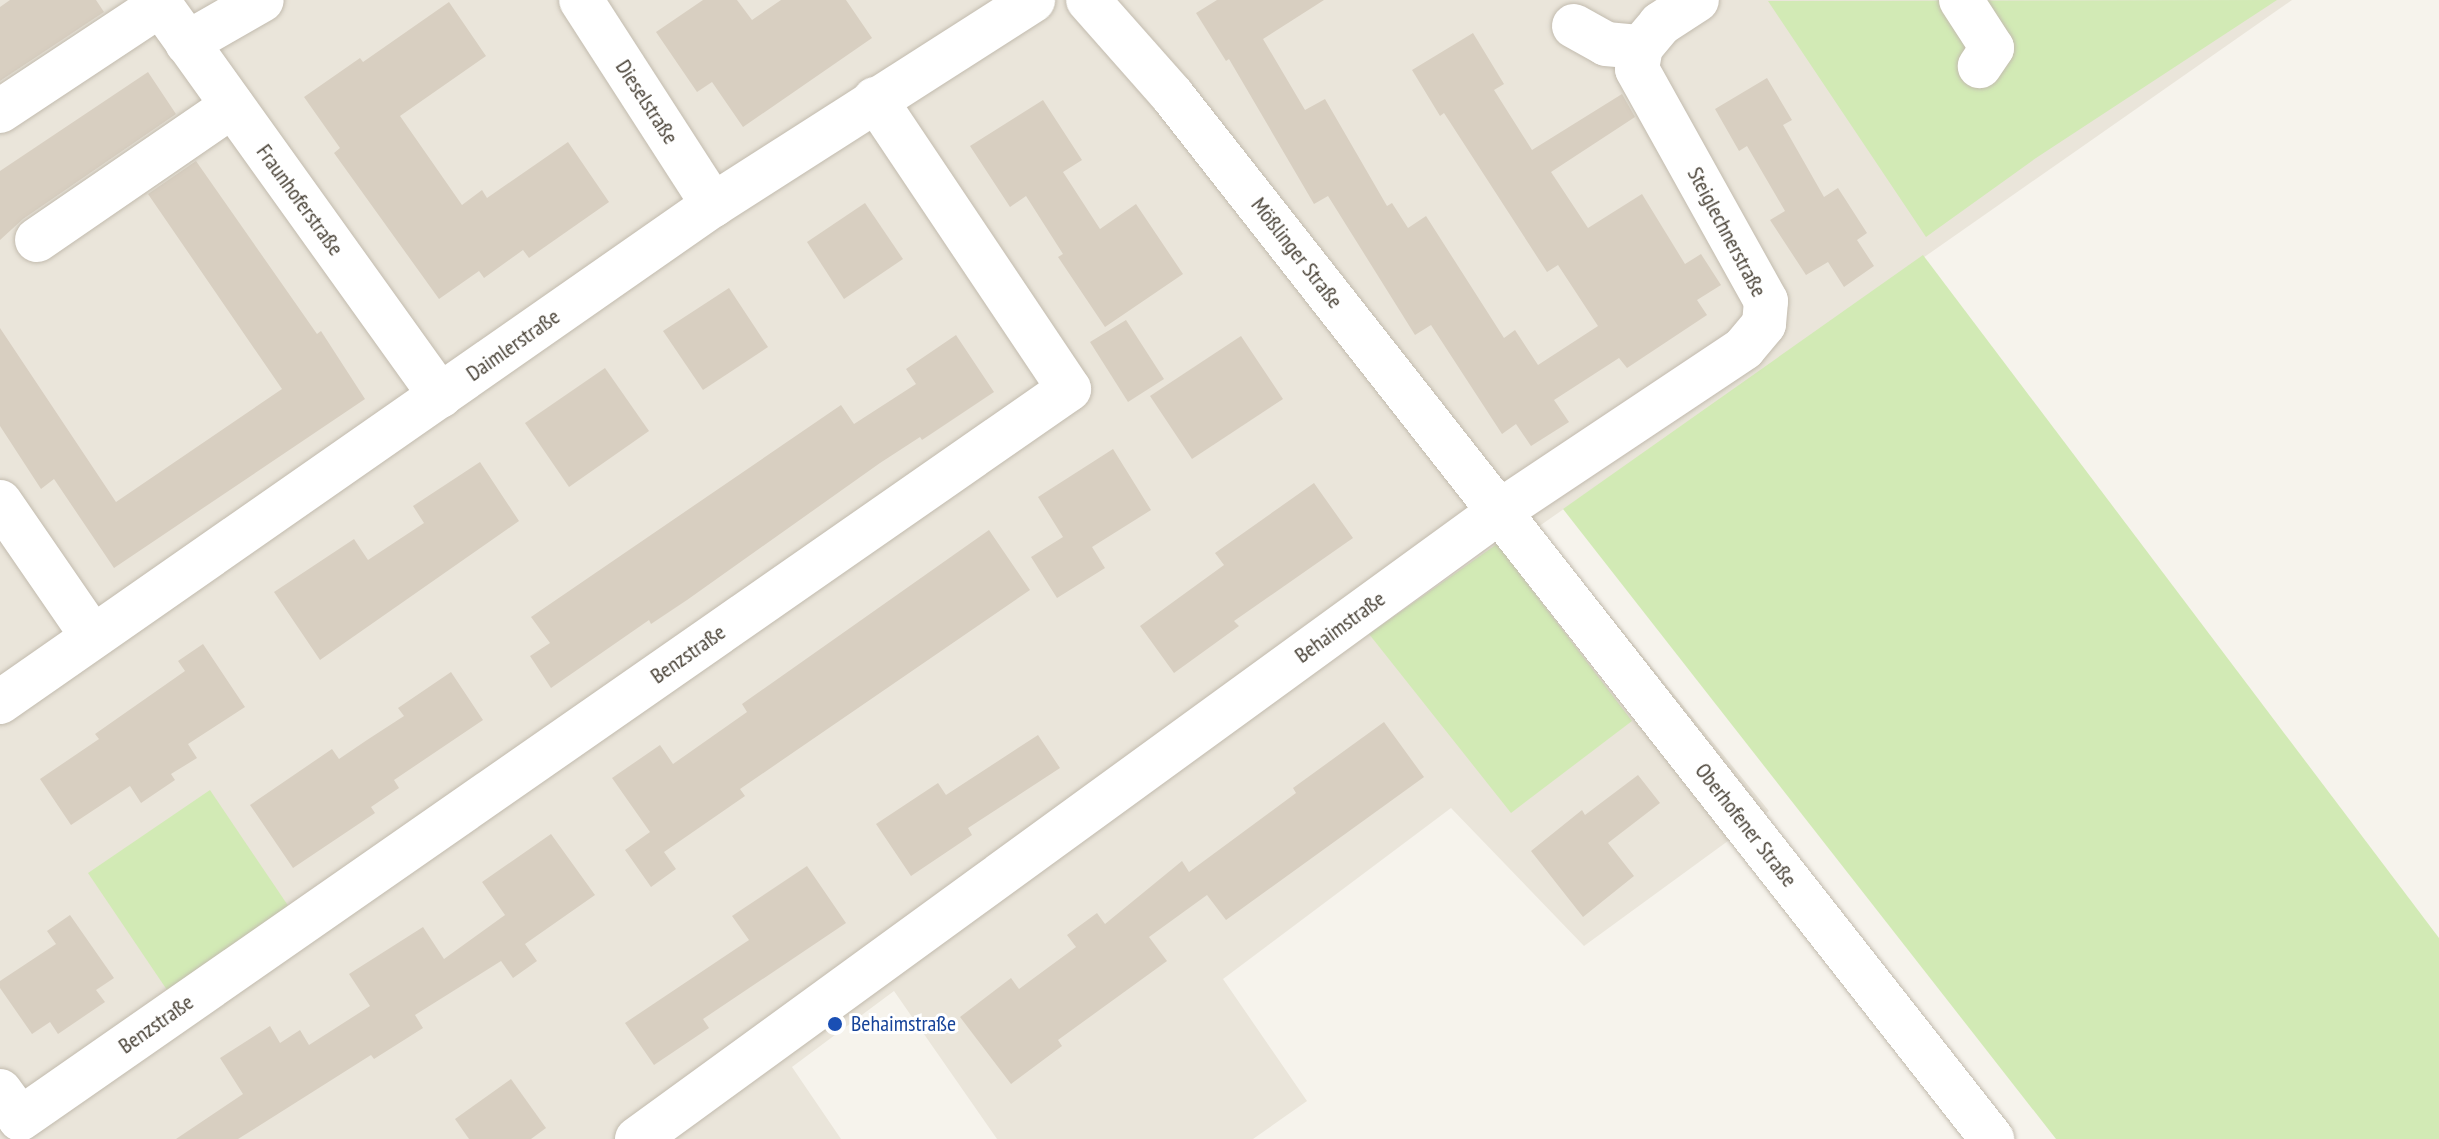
<!DOCTYPE html>
<meta charset="utf-8">
<style>
body{margin:0}
#map{position:relative;width:2439px;height:1139px;overflow:hidden;background:#f6f3ec;font-family:"PT Sans Narrow",sans-serif}
div>[style]{position:absolute}
[style*='--x']{left:calc(var(--x)*1px);top:calc(var(--y)*1px);width:calc(var(--w)*1px);rotate:calc(var(--a)*1deg)}
.residential>*{inset:0;background:#eae5da}
.green>*{inset:0;background:#d2eab5}
.building>*{inset:0;background:#d8cfc1}
.roads{filter:drop-shadow(0 0 2px #c2bbae) drop-shadow(0 0 2px #c2bbae)}
.minor>*{height:44px;margin:-22px;padding:0 22px;transform-origin:22px;border-radius:22px;background:#fff}
.dots>*{width:22px;height:22px;translate:-50% -50%;box-sizing:border-box;border:4px solid #fff;border-radius:50%}
span{translate:-50% -50%;white-space:nowrap;text-align:center;line-height:1.15;-webkit-text-stroke:6px #fff;paint-order:stroke}
.street-label{font-size:22px;color:#4b4439}
.transit-label{font-size:22px;color:#164399}
.left{translate:0 -50%;text-align:left}
</style>
<div id="map">
<div class="residential">
<i style="clip-path:polygon(0 0,2292px 0,1538px 527px,1769px 811px,1584px 946px,1451px 808px,1223px 979px,1307px 1101px,1253px 1139px,997px 1139px,894px 991px,792px 1067px,841px 1139px,0 1139px)"></i>
</div>
<div class="green">
<i style="clip-path:polygon(2277px 0,2036px 158px,1926px 237px,1768px 1px)"></i>
<i style="clip-path:polygon(1923px 255px,2439px 938px,2439px 1139px,2056px 1139px,1563px 509px)"></i>
<i style="clip-path:polygon(1497px 544px,1632px 721px,1511px 813px,1369px 634px)"></i>
<i style="clip-path:polygon(210px 790px,289px 907px,167px 990px,88px 873px)"></i>
</div>
<div class="building">
<i style="clip-path:polygon(10px 0,96px 0,104px 12px,0 81px,0 7px)"></i>
<i style="clip-path:polygon(703px 0,737px 0,752px 20px,781px 0,846px 0,872px 38px,743px 127px,712px 82px,697px 92px,656px 32px)"></i>
<i style="clip-path:polygon(1217px 0,1324px 0,1263px 39px,1305px 110px,1325px 99px,1387px 206px,1392px 203px,1408px 228px,1426px 216px,1504px 338px,1515px 330px,1538px 365px,1598px 326px,1558px 265px,1547px 272px,1444px 113px,1440px 116px,1412px 70px,1473px 33px,1504px 84px,1494px 90px,1532px 150px,1622px 94px,1635px 117px,1551px 172px,1588px 228px,1642px 194px,1685px 264px,1701px 254px,1721px 285px,1697px 300px,1707px 315px,1627px 368px,1619px 358px,1554px 400px,1569px 422px,1531px 446px,1516px 424px,1502px 434px,1431px 325px,1415px 335px,1328px 196px,1314px 204px,1229px 59px,1226px 61px,1196px 13px)"></i>
<i style="clip-path:polygon(449px 2px,486px 56px,400px 116px,462px 205px,482px 190px,487px 198px,568px 142px,609px 202px,529px 258px,523px 250px,484px 278px,479px 271px,439px 299px,334px 153px,340px 148px,304px 97px,360px 58px,363px 62px)"></i>
<i style="clip-path:polygon(148px 72px,176px 114px,23px 219px,0 240px,0 171px)"></i>
<i style="clip-path:polygon(1767px 78px,1792px 120px,1783px 125px,1824px 197px,1838px 188px,1867px 233px,1857px 240px,1874px 266px,1844px 287px,1828px 262px,1806px 275px,1770px 220px,1785px 211px,1747px 146px,1739px 151px,1715px 109px)"></i>
<i style="clip-path:polygon(1043px 100px,1082px 160px,1063px 172px,1100px 229px,1136px 204px,1183px 274px,1105px 327px,1058px 257px,1063px 254px,1026px 196px,1010px 207px,970px 146px)"></i>
<i style="clip-path:polygon(196px 161px,317px 334px,321px 331px,365px 399px,114px 568px,54px 479px,41px 489px,0 426px,0 328px,116px 502px,282px 389px,148px 194px)"></i>
<i style="clip-path:polygon(865px 203px,903px 259px,844px 299px,807px 242px)"></i>
<i style="clip-path:polygon(729px 288px,768px 347px,703px 390px,663px 331px)"></i>
<i style="clip-path:polygon(1126px 320px,1164px 379px,1128px 402px,1090px 342px)"></i>
<i style="clip-path:polygon(956px 335px,994px 392px,922px 440px,920px 437px,880px 463px,687px 600px,651px 624px,649px 620px,551px 688px,530px 656px,550px 643px,531px 617px,841px 405px,854px 424px,916px 384px,906px 369px)"></i>
<i style="clip-path:polygon(1241px 336px,1283px 399px,1192px 459px,1150px 396px)"></i>
<i style="clip-path:polygon(605px 368px,649px 431px,569px 487px,525px 423px)"></i>
<i style="clip-path:polygon(1113px 449px,1151px 510px,1092px 547px,1105px 568px,1057px 598px,1031px 557px,1063px 537px,1038px 497px)"></i>
<i style="clip-path:polygon(480px 462px,519px 521px,320px 660px,274px 592px,354px 539px,368px 560px,424px 523px,413px 506px)"></i>
<i style="clip-path:polygon(1314px 483px,1353px 538px,1234px 621px,1239px 626px,1174px 673px,1140px 626px,1224px 565px,1215px 553px)"></i>
<i style="clip-path:polygon(989px 530px,1030px 590px,740px 789px,745px 796px,664px 852px,676px 869px,651px 887px,625px 850px,650px 832px,612px 778px,660px 745px,673px 764px,747px 712px,742px 704px)"></i>
<i style="clip-path:polygon(203px 644px,245px 707px,188px 744px,197px 758px,171px 774px,175px 780px,141px 803px,130px 786px,71px 825px,40px 779px,99px 739px,95px 734px,185px 671px,178px 661px)"></i>
<i style="clip-path:polygon(451px 672px,483px 720px,394px 780px,399px 788px,371px 807px,375px 813px,293px 868px,250px 805px,332px 749px,339px 759px,367px 740px,404px 716px,398px 708px)"></i>
<i style="clip-path:polygon(1384px 722px,1424px 777px,1226px 920px,1207px 895px,1149px 937px,1167px 961px,1058px 1040px,1062px 1046px,1011px 1084px,960px 1017px,1011px 978px,1019px 989px,1076px 947px,1067px 935px,1097px 913px,1105px 924px,1182px 861px,1189px 872px,1296px 793px,1293px 788px)"></i>
<i style="clip-path:polygon(1038px 735px,1060px 768px,968px 828px,972px 835px,911px 876px,876px 824px,938px 783px,946px 795px)"></i>
<i style="clip-path:polygon(1638px 775px,1660px 803px,1608px 843px,1634px 876px,1583px 917px,1531px 851px,1582px 810px,1585px 815px)"></i>
<i style="clip-path:polygon(551px 834px,595px 895px,525px 944px,537px 961px,513px 978px,501px 961px,415px 1015px,423px 1028px,374px 1059px,371px 1055px,238px 1139px,176px 1139px,243px 1094px,220px 1058px,270px 1026px,280px 1043px,300px 1030px,309px 1045px,370px 1006px,349px 974px,423px 927px,444px 959px,505px 915px,482px 882px)"></i>
<i style="clip-path:polygon(807px 866px,846px 923px,703px 1019px,709px 1028px,654px 1065px,625px 1023px,749px 940px,732px 916px)"></i>
<i style="clip-path:polygon(70px 915px,114px 978px,96px 990px,105px 1002px,58px 1034px,50px 1022px,32px 1034px,0 988px,0 981px,56px 944px,47px 931px)"></i>
<i style="clip-path:polygon(511px 1079px,546px 1128px,531px 1139px,469px 1139px,455px 1119px)"></i>
</div>
<div class="roads">
<div class="minor">
<i style="--x:157;--y:0;--w:487;--a:54.4"></i>
<i style="--x:581;--y:0;--w:244;--a:57.2"></i>
<i style="--x:1088;--y:0;--w:127;--a:48.5"></i>
<i style="--x:1172;--y:95;--w:1328;--a:51.85"></i>
<i style="--x:1961;--y:0;--w:57;--a:57.1"></i>
<i style="--x:1992;--y:48;--w:22;--a:124"></i>
<i style="--x:1574;--y:26;--w:37;--a:29"></i>
<i style="--x:1606;--y:44;--w:35;--a:5"></i>
<i style="--x:187;--y:43;--w:86;--a:-29.8"></i>
<i style="--x:0;--y:111;--w:192;--a:-33.5"></i>
<i style="--x:37;--y:240;--w:237;--a:-34.5"></i>
<i style="--x:0;--y:502;--w:163;--a:55.5"></i>
<i style="--x:0;--y:702;--w:869;--a:-34.88"></i>
<i style="--x:713;--y:205;--w:380;--a:-32.6"></i>
<i style="--x:0;--y:1091;--w:34;--a:54"></i>
<i style="--x:20;--y:1119;--w:1278;--a:-34.83"></i>
<i style="--x:1069;--y:389;--w:349;--a:-123.8"></i>
<i style="--x:637;--y:1139;--w:1067;--a:-36.04"></i>
<i style="--x:1500;--y:511;--w:293;--a:-33.7"></i>
<i style="--x:1744;--y:348;--w:31;--a:-50"></i>
<i style="--x:1764;--y:324;--w:23;--a:-85"></i>
<i style="--x:1766;--y:301;--w:265;--a:-119.1"></i>
<i style="--x:1637;--y:69;--w:22;--a:-80"></i>
<i style="--x:1641;--y:47;--w:30;--a:-50"></i>
<i style="--x:1660;--y:24;--w:44;--a:-33"></i>
</div>
</div>
<div class="dots">
<i style="left:835px;top:1024px;background:#1a4fb4"></i>
</div>
<div class="street-label">
<span style="left:647px;top:102px;rotate:57deg">Dieselstraße</span>
<span style="left:300px;top:200px;rotate:54deg">Fraunhoferstraße</span>
<span style="left:1727px;top:232px;rotate:62deg">Steiglechnerstraße</span>
<span style="left:1297px;top:253px;rotate:52deg">Mößlinger Straße</span>
<span style="left:513px;top:345px;rotate:-35deg">Daimlerstraße</span>
<span style="left:1340px;top:627px;rotate:-36deg">Behaimstraße</span>
<span style="left:688px;top:654px;rotate:-35deg">Benzstraße</span>
<span style="left:1746px;top:825px;rotate:52deg">Oberhofener Straße</span>
<span style="left:156px;top:1024px;rotate:-35deg">Benzstraße</span>
</div>
<div class="transit-label">
<span class="left" style="left:851px;top:1024px">Behaimstraße</span>
</div>
</div>
